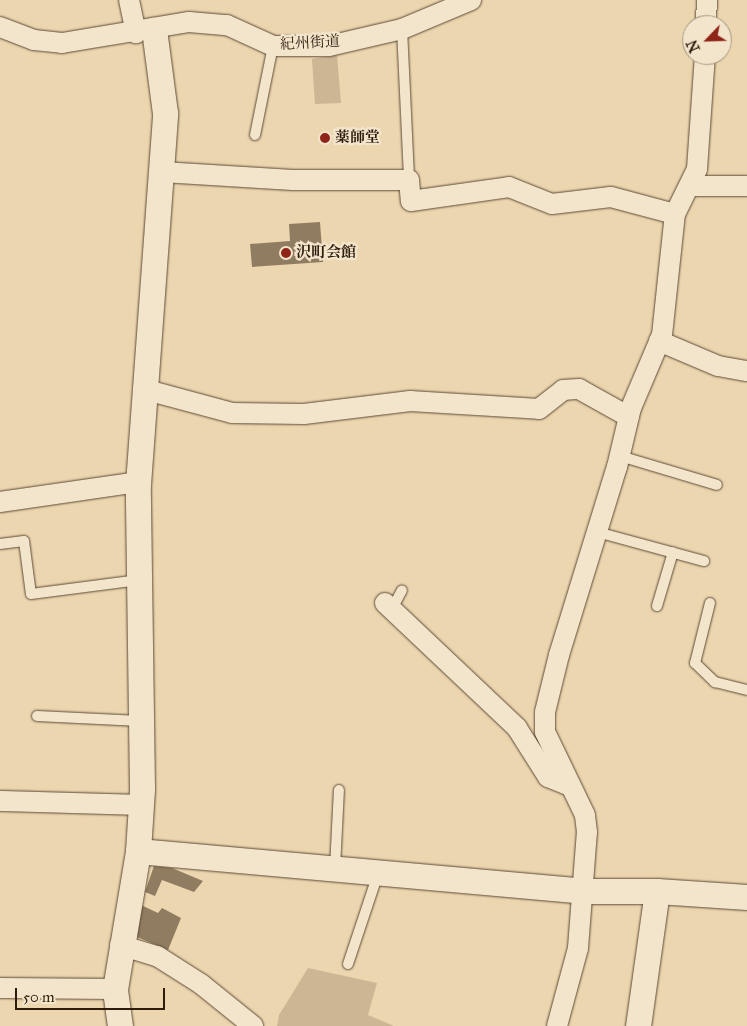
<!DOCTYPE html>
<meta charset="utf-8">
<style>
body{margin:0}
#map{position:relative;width:747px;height:1026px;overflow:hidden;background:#ecd6b0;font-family:"IM FELL Great Primer","Noto Serif JP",serif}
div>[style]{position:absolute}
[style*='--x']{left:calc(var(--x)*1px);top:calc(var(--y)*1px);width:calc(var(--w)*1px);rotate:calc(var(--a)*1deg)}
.green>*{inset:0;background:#ccb694}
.building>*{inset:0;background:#907d61}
.roads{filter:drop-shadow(0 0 1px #5d4a34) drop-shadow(0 0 1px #5d4a34)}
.service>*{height:10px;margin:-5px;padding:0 5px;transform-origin:5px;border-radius:5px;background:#f3e4cc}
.minor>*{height:20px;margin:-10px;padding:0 10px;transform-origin:10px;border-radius:10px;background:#f3e4cc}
.tertiary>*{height:25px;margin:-12.5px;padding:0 12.5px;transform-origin:12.5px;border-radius:12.5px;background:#f3e4cc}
.dots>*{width:14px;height:14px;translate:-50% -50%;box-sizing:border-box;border:2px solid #f3e4cc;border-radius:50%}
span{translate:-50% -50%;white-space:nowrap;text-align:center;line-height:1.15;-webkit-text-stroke:4.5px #f3e4cc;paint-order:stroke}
.street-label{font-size:15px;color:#2d1c0b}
.poi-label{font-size:15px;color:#2d1c0b;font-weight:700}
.left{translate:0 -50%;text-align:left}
.north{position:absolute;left:682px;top:15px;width:50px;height:50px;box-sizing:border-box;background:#f3e4cc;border:1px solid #a4947f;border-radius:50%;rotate:246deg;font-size:14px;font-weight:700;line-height:20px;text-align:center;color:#2d1c0b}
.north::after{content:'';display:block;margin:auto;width:18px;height:22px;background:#8f2418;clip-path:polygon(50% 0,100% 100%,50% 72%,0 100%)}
.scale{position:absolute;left:15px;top:988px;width:150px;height:22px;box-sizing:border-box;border:2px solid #2d1c0b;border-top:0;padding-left:6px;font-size:15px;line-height:18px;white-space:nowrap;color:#2d1c0b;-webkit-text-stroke:4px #f3e4cc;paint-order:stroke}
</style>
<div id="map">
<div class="green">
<i style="clip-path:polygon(337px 55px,341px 103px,315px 104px,312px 59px)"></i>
<i style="clip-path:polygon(308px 968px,377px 983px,368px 1015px,394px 1026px,277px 1026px,279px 1015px)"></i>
</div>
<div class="building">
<i style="clip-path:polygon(320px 222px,323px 262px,252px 267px,250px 244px,290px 241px,289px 224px)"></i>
<i style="clip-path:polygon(154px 866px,172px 868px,203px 881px,194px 892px,162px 880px,155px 896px,145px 892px)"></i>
<i style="clip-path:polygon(141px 905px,158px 913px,162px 908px,181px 918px,168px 950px,130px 934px)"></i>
</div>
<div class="roads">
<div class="service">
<i style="--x:402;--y:29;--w:151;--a:87.3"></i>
<i style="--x:255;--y:135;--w:91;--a:-78.6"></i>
<i style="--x:620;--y:456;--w:101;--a:16.6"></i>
<i style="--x:597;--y:532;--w:111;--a:15.2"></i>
<i style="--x:0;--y:544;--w:24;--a:-7"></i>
<i style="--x:24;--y:541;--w:53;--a:82.5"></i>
<i style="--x:31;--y:594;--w:109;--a:-7.4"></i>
<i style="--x:710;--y:603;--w:62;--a:104"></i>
<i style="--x:695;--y:663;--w:28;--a:44"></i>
<i style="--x:715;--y:682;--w:33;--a:14"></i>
<i style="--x:657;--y:606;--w:56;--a:-73.5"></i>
<i style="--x:392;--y:609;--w:21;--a:-62"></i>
<i style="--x:37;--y:716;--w:103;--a:2.8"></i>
<i style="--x:335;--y:868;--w:78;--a:-87.1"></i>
<i style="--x:348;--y:964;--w:95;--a:-71.6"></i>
</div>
<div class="minor">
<i style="--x:129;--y:0;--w:34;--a:78"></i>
<i style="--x:706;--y:25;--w:25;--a:-88"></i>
<i style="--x:0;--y:27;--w:36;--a:21"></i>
<i style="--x:34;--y:40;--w:28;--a:6"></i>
<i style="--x:62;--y:43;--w:129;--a:-9.4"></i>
<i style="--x:189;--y:22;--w:38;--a:5"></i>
<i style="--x:227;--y:25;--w:51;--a:24.5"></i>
<i style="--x:273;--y:46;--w:56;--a:0"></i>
<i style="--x:329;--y:46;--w:75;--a:-13.1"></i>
<i style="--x:402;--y:29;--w:75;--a:-22.8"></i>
<i style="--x:162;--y:172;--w:131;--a:3.5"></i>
<i style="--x:293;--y:180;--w:116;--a:0"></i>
<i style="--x:409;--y:180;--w:21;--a:85"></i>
<i style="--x:411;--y:201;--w:99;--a:-8.1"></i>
<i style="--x:509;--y:187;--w:46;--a:21.6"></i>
<i style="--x:552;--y:204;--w:59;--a:-6.8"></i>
<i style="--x:611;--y:197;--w:66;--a:14.9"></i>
<i style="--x:690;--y:186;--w:57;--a:0"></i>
<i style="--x:659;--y:341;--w:64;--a:23"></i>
<i style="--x:718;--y:366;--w:29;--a:10"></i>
<i style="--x:143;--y:389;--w:92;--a:15.1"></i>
<i style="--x:232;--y:413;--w:72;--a:0.8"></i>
<i style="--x:304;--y:414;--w:107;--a:-7"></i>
<i style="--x:410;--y:401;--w:129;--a:3.5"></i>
<i style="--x:539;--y:409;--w:31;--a:-38"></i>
<i style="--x:563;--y:390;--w:16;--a:-4"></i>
<i style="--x:579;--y:389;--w:57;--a:29.2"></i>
<i style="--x:0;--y:502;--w:139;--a:-8.2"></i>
<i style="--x:385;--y:603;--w:182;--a:43.4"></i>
<i style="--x:517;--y:728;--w:58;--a:57.7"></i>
<i style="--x:548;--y:777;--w:24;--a:22"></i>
<i style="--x:0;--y:801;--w:141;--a:1.6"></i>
<i style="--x:120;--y:945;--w:39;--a:17"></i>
<i style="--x:157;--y:956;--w:52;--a:32.5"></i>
<i style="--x:201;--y:984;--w:67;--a:38.9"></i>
<i style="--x:0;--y:988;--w:115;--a:0.5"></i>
<i style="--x:557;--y:1026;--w:81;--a:-74.9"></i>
<i style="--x:578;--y:948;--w:116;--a:-85.6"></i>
<i style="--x:587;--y:832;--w:17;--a:-97"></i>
<i style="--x:585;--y:815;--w:92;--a:-115.7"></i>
<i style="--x:545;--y:732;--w:20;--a:-90"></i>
<i style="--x:545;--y:712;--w:59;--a:-76.2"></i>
<i style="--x:559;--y:655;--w:197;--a:-72.9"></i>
<i style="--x:617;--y:467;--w:61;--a:-76.7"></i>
<i style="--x:631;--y:408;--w:79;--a:-67"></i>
<i style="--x:662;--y:335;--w:122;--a:-83.9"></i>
<i style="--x:675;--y:214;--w:50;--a:-63.9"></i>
<i style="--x:697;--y:169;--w:114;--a:-86"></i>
</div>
<div class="tertiary">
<i style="--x:138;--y:851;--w:447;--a:5.1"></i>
<i style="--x:583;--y:891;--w:74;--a:0"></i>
<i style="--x:657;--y:891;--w:90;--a:3.8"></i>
<i style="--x:120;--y:1026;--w:37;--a:-98"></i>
<i style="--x:115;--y:989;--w:140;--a:-80.5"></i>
<i style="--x:138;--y:851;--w:62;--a:-86.3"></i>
<i style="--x:142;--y:789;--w:305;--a:-90.8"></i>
<i style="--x:138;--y:484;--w:372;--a:-85.8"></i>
<i style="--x:165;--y:113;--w:84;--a:-97.5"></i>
<i style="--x:638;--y:1026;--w:136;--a:-82"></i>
</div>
</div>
<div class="dots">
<i style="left:325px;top:138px;background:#8f2418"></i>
<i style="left:286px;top:253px;background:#8f2418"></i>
</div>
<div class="street-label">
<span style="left:310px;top:43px;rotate:-3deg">紀州街道</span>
</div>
<div class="poi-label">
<span class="left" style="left:335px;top:138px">薬師堂</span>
<span class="left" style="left:296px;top:253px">沢町会館</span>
</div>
<div class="north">N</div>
<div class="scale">50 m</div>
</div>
